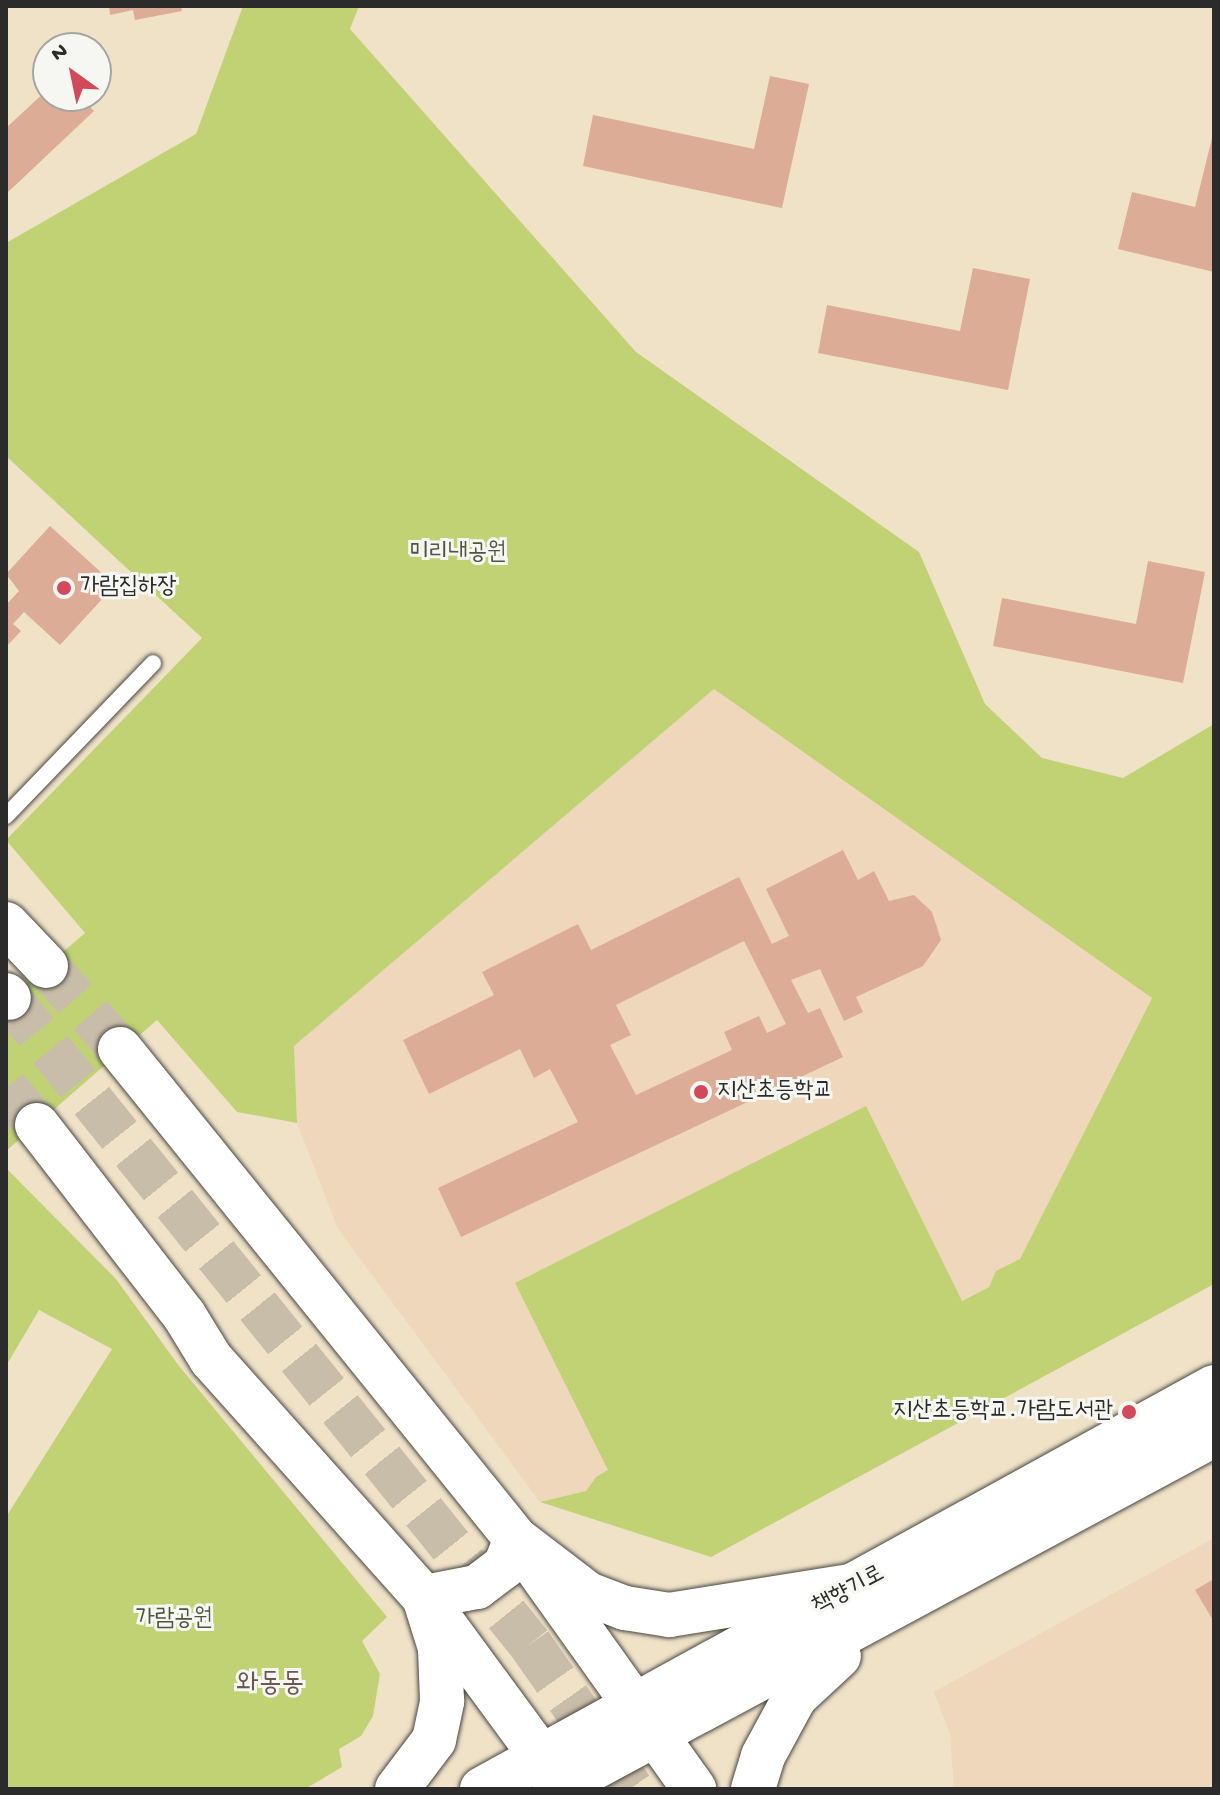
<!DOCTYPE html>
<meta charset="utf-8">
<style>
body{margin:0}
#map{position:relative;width:1220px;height:1795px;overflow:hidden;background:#efe2c7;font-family:"Gochi Hand","Poor Story",sans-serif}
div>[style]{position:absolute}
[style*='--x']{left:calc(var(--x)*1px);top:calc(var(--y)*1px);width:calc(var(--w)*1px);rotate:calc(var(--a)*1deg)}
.built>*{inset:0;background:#eed7bb}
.green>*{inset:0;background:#c1d275}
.building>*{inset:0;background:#ddac96}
.primary-tunnel>*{height:44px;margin-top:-22px;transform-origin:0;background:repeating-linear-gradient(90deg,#c8bda8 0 44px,transparent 0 66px)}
.roads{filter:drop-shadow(0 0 2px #484642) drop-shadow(0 0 2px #484642)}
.lane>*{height:16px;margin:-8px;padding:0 8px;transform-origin:8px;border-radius:8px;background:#fff}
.secondary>*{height:44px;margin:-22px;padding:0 22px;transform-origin:22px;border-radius:22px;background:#fff}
.primary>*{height:44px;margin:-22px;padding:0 22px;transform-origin:22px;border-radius:22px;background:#fff}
.dots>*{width:22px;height:22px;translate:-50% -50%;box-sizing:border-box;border:4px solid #f6f6f2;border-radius:50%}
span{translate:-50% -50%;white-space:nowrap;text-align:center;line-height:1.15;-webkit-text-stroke:6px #f6f6f2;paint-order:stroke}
.park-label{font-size:24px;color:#50553e}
.poi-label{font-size:24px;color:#2b2b2b}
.left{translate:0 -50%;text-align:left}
.right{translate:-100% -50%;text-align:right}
.street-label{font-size:24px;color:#2b2b2b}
.quarter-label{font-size:28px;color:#695850}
.frame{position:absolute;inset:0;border:8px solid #2b2b2b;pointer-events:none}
.north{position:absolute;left:32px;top:32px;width:80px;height:80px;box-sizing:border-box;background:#f6f6f2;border:2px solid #a5a5a2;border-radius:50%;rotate:327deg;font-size:22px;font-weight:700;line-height:32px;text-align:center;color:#2b2b2b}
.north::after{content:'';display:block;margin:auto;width:28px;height:36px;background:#d1495b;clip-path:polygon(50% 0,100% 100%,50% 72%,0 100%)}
</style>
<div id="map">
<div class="built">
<i style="clip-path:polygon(714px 689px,1152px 997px,1020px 1259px,997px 1271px,989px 1287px,596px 1477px,587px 1491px,540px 1502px,338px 1229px,297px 1123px,294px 1046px)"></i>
<i style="clip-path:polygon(1214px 1538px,1214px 1789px,954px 1789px,950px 1734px,934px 1692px)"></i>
</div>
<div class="green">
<i style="clip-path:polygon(243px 6px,359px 6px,350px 29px,636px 352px,919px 552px,985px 704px,1042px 758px,1123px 778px,1214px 724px,1214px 1284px,711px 1557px,540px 1502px,586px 1491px,596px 1477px,608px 1470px,515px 1283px,866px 1106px,962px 1301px,989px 1287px,996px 1271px,1020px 1259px,1152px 998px,714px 689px,294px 1046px,297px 1123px,237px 1112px,157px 1020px,6px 1151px,6px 1001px,85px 933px,6px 840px,202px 638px,6px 456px,6px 243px,196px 134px)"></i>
<i style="clip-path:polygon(6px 1168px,116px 1279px,179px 1366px,387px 1617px,362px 1641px,380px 1674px,373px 1716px,361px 1736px,339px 1749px,342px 1767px,305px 1789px,6px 1789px,6px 1517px,112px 1349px,39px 1310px,6px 1366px)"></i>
</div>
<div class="building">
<i style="clip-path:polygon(109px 6px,181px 6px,182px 11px,135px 20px,133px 10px,110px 15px)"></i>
<i style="clip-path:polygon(770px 76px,809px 84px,782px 208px,583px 166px,593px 115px,754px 149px)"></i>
<i style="clip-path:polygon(48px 89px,48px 96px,80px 96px,94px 111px,6px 194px,6px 128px)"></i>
<i style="clip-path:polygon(1214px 130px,1214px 272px,1118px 249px,1132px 192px,1195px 207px)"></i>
<i style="clip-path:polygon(973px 268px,1030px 279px,1008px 390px,818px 353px,827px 305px,960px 331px)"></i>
<i style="clip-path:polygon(50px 526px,115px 585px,60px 645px,24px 612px,13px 624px,21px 631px,6px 647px,6px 605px,19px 591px,6px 574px)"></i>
<i style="clip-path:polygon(1148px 561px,1205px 572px,1183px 683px,993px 646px,1002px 598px,1136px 624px)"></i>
<i style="clip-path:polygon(evenodd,843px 850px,858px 880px,874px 871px,889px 901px,914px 895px,932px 912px,941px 940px,923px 966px,856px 997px,863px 1012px,844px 1021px,820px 969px,791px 980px,808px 1013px,820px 1008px,843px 1057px,461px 1237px,438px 1188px,578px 1122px,550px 1069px,534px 1078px,520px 1049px,429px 1094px,403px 1040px,494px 995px,482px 972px,578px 924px,591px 950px,739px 877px,772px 944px,789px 936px,766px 889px,843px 850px,744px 941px,786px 1024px,767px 1033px,759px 1016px,724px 1032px,732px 1050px,636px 1095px,610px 1045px,631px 1035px,616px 1005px,744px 941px)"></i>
<i style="clip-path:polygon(1214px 1579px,1214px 1622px,1195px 1590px)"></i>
</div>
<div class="primary-tunnel">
<i style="--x:46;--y:966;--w:111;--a:48.3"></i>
<i style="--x:9;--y:998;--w:830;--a:51.11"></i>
<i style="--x:530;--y:1644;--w:177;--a:54.9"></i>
<i style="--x:6;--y:1088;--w:48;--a:50"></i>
</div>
<div class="roads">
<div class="lane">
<i style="--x:6;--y:816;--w:212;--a:-46.1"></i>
</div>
<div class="secondary">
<i style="--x:397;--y:1789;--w:61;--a:-52.9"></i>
<i style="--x:434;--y:1740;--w:40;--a:-78"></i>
<i style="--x:442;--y:1701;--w:53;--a:-92.2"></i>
<i style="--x:440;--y:1648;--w:50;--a:-107.4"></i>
<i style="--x:482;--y:1789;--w:835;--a:-28.77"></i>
<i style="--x:554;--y:1789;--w:749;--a:-28.21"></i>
<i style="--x:753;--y:1789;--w:34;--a:-73"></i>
<i style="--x:763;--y:1756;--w:67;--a:-61.5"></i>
<i style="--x:795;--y:1697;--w:60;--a:-43"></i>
</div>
<div class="primary">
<i style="--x:6;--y:924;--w:58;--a:46.4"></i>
<i style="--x:6;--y:995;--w:4;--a:45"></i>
<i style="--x:120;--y:1049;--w:630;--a:51.06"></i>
<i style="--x:516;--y:1539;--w:307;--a:54.5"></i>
<i style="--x:37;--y:1125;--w:240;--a:52.3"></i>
<i style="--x:184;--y:1315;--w:52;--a:58.5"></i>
<i style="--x:211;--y:1359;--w:319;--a:48.2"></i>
<i style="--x:424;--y:1597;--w:238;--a:53.7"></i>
<i style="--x:424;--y:1597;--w:54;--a:-10.7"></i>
<i style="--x:477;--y:1587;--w:35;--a:-37"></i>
<i style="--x:505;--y:1566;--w:29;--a:-68"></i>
<i style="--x:516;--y:1539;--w:91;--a:37.4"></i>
<i style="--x:588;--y:1594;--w:40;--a:21"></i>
<i style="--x:625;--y:1608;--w:45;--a:9"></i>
<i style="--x:669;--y:1615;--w:196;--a:-9.1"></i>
</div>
</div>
<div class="dots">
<i style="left:64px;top:588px;background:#d1495b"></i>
<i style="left:701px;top:1092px;background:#d1495b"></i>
<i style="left:1129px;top:1412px;background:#d1495b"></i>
</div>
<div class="park-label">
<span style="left:458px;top:554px">미리내공원</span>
<span style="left:174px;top:1620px">가람공원</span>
</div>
<div class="poi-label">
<span class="left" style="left:80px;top:588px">가람집하장</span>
<span class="left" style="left:717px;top:1092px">지산초등학교</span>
<span class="right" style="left:1113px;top:1412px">지산초등학교.가람도서관</span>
</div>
<div class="street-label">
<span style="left:849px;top:1591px;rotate:-28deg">책향기로</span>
</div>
<div class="quarter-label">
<span style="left:270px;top:1685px">와동동</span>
</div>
<div class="frame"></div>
<div class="north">N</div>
</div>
